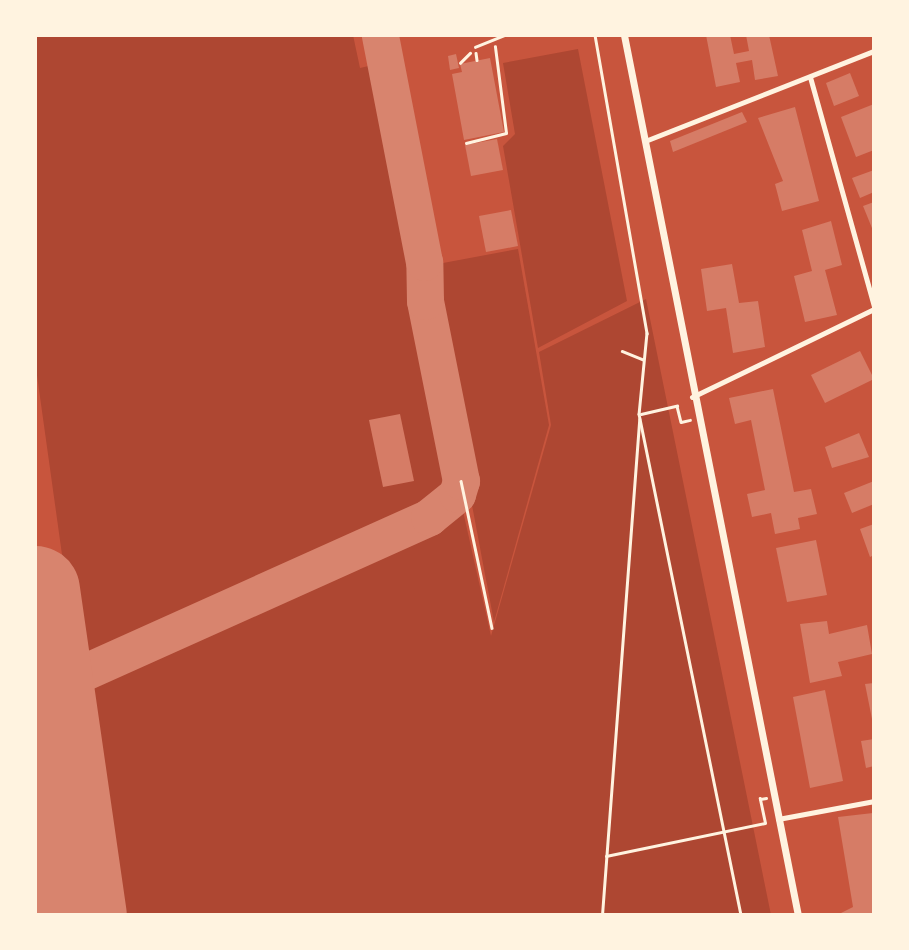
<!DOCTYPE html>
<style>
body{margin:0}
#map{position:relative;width:909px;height:950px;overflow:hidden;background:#c8553d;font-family:"PT Sans Narrow",sans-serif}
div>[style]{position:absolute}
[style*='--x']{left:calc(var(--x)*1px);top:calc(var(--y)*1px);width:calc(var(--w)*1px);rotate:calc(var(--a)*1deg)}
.green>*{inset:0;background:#ae4732}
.taxiway>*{height:37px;margin:-18.5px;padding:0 18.5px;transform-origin:18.5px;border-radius:18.5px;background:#d8846e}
.runway>*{height:89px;margin:-44.5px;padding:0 44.5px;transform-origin:44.5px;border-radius:44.5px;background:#d8846e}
.building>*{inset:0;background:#d67c66}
.path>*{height:2.5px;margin:-1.25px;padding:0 1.25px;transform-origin:1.25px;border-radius:1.25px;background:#fff3e0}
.service>*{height:2.5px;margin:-1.25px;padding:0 1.25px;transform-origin:1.25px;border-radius:1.25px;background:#fff3e0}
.minor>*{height:5px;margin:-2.5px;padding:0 2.5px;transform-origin:2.5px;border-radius:2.5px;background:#fff3e0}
.tertiary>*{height:7px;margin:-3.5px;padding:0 3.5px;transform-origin:3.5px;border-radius:3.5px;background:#fff3e0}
span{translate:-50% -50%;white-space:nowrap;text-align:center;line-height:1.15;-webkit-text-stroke:5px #fff3e0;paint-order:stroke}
.frame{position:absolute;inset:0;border:37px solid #fff3e0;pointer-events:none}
</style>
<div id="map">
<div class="green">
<i style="clip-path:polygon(35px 35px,353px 35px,360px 68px,373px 65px,454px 482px,446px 495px,392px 527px,141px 643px,137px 637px,77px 662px,35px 361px)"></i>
<i style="clip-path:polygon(578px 49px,627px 301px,538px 348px,503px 146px,515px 134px,503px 63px)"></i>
<i style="clip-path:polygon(518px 249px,549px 425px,494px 622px,427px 266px)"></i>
<i style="clip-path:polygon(646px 299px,771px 915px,114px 915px,80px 686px,463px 511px,491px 636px,551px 425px,539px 352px)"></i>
<i style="clip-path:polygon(35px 798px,39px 825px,52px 915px,35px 915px)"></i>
</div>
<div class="taxiway">
<i style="--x:49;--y:688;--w:417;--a:-24.2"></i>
<i style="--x:429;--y:517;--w:36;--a:-39"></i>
<i style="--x:457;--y:494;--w:14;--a:-73"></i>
<i style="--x:461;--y:481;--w:184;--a:-101.3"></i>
<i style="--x:425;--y:301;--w:39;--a:-91"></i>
<i style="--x:424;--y:262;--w:231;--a:-101"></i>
</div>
<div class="runway">
<i style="--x:35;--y:590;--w:328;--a:81.8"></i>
</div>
<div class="building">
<i style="clip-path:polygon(706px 35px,730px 35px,734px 54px,749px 51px,746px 35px,769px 35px,778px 76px,755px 80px,752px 60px,736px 63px,740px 82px,716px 87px)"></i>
<i style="clip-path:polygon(456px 54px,459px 68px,450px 70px,448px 56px)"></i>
<i style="clip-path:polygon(490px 58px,504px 132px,464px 140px,452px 74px,462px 72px,460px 64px)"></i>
<i style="clip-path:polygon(850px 73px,859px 96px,834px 106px,826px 83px)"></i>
<i style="clip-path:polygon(874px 104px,874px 150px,856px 157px,841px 117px)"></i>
<i style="clip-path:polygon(795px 107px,819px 201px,782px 211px,775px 184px,783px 181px,758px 118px)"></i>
<i style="clip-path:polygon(742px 112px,747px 122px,673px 152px,670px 141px)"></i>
<i style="clip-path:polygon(497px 139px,503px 170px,471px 176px,465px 145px)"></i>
<i style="clip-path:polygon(874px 170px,874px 192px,860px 198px,852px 178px)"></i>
<i style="clip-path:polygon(874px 202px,874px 233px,863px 206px)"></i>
<i style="clip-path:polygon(511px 210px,518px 246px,486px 252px,479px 216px)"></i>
<i style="clip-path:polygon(831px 221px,842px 265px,825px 270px,837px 315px,805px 322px,794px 276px,812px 271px,802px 230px)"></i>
<i style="clip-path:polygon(732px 264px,739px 303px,758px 301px,765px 347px,733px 353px,726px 308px,707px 311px,701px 269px)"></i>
<i style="clip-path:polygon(860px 351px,874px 379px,825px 403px,811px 375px)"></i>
<i style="clip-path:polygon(773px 389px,794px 492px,811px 489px,817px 514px,798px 518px,800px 529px,775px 534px,771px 513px,752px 517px,747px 494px,765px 490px,751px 420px,735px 424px,729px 398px)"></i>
<i style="clip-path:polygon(400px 414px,414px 481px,383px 487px,369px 420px)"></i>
<i style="clip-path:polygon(859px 433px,869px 457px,832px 468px,825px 447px)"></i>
<i style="clip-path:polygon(874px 481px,874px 504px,852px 513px,844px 493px)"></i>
<i style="clip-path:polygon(874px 524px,874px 555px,870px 557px,860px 529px)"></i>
<i style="clip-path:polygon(816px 540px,827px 595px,787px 602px,776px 548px)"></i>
<i style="clip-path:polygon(827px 621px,829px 634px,867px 625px,872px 654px,838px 662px,842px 676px,810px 683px,800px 624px)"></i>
<i style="clip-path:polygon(874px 683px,874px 723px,873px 724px,865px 684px)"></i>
<i style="clip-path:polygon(825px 690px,843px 781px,810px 788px,793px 697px)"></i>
<i style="clip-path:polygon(874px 739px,874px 766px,866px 768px,861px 741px)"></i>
<i style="clip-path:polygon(873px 813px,874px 915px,837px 915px,853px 907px,838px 817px)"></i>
</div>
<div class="path">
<i style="--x:595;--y:35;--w:303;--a:80.1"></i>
<i style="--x:647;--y:333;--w:81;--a:95.6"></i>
<i style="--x:639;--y:414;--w:511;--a:78.49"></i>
<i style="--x:476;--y:53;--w:7;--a:82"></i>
<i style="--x:460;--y:63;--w:14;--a:-45"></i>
<i style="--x:466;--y:143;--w:41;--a:-14"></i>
<i style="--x:506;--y:133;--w:87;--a:-97.3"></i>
<i style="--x:622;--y:351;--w:22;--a:22"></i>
<i style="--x:641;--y:414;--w:37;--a:-13"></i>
<i style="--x:677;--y:406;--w:16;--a:76"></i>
<i style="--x:681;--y:422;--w:9;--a:-13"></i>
<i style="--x:606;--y:856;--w:162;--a:-11.7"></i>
<i style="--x:765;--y:823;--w:25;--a:-102"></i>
<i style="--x:760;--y:799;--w:6;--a:-9"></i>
<i style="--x:602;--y:915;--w:497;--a:-85.7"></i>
</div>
<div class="service">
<i style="--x:475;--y:47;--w:31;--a:-22"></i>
<i style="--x:461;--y:481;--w:150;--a:78.1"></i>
</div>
<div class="minor">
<i style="--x:810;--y:77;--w:238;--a:74.4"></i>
<i style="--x:645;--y:141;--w:246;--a:-21.5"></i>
<i style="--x:692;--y:397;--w:202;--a:-25.8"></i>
<i style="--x:778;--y:819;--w:98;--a:-10.6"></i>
</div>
<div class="tertiary">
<i style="--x:624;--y:35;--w:897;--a:78.82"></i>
</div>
<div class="frame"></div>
</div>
